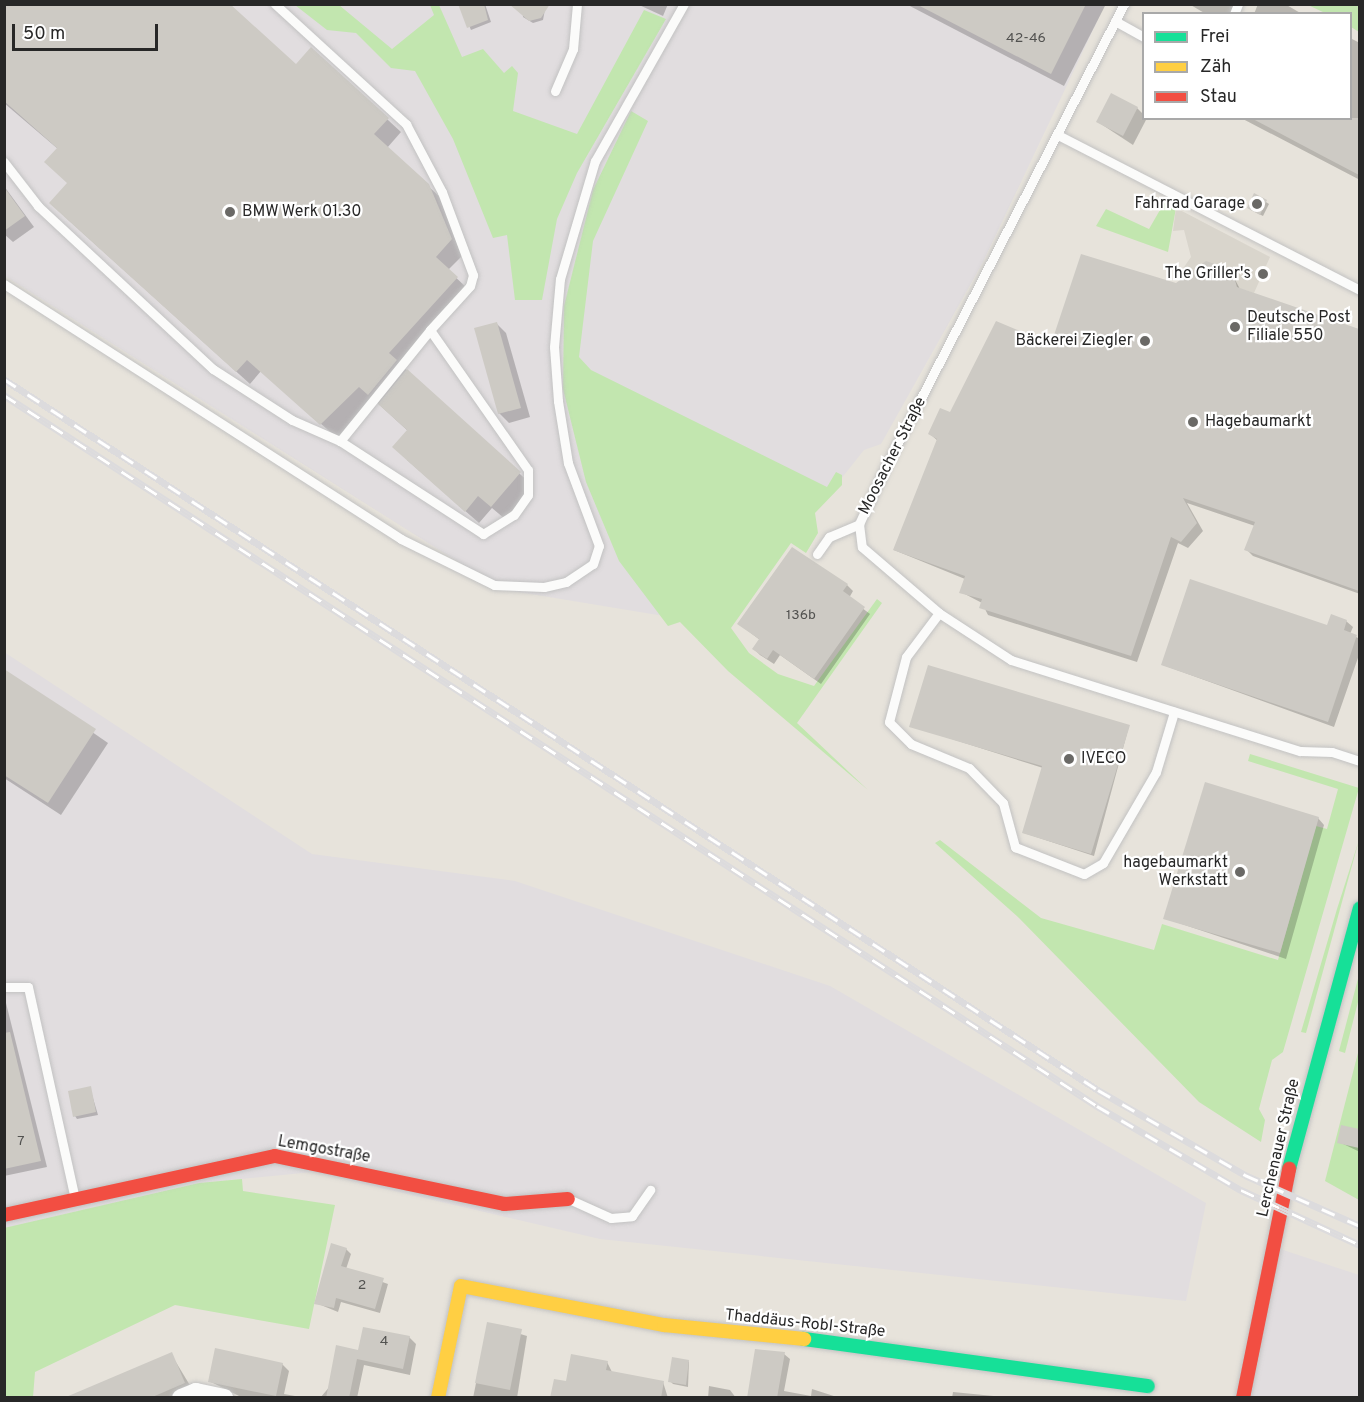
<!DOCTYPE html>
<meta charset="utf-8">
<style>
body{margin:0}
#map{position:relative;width:1364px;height:1402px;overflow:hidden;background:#e7e3db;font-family:Overpass,sans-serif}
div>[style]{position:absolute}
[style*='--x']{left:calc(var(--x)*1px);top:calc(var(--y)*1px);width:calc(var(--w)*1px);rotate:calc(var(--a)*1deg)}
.industrial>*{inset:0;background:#e1dddf}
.green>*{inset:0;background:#c2e6af}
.plaza>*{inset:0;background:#d9d5cc}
.shadow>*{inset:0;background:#0003}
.building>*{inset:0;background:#cdcac4}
.roads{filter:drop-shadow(0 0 2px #c2c2c2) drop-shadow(0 0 2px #c2c2c2)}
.lane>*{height:9px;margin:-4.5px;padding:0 4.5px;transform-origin:4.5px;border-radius:4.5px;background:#fbfbfa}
.street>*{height:18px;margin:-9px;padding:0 9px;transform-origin:9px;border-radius:9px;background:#fbfbfa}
.fast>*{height:14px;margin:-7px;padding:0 7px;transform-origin:7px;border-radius:7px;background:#16e098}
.slow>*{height:14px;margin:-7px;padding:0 7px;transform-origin:7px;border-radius:7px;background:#ffcf43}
.jam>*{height:14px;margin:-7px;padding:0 7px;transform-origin:7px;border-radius:7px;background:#f24e42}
.rail>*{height:7px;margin-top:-3.5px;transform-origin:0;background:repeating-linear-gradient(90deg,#fff 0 14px,#dcdbdd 0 28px);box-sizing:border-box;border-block:2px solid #dcdbdd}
.dots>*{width:16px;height:16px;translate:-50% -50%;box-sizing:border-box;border:3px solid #fff;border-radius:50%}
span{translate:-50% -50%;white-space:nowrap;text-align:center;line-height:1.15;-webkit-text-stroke:4.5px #fff;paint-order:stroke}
.number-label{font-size:14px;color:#525250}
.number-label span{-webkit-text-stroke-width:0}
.poi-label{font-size:16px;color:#272727}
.right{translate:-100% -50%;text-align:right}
.left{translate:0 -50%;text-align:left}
.street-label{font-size:16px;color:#272727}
.frame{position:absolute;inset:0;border:6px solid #272727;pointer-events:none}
.legend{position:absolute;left:1142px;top:12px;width:210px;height:108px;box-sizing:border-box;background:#fff;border:2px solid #a9a9a9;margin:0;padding:8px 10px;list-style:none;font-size:18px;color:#272727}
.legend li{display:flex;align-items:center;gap:12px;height:30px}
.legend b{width:30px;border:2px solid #a9a9a9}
.scale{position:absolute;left:12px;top:24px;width:146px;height:27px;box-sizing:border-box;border:3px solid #272727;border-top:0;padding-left:8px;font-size:18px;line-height:21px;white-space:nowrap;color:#272727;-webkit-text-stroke:4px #fff;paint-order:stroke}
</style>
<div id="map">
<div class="industrial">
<i style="clip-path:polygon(4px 5px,1105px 5px,983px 262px,881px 444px,864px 450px,798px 533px,682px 619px,501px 589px,5px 276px)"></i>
<i style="clip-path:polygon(4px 652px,312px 854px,515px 881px,830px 986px,1206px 1203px,1186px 1301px,600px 1239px,313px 1172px,199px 1183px,5px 1228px)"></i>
<i style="clip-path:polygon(1274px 1247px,1359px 1275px,1359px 1397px,1243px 1398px)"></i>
</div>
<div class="green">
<i style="clip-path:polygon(295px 5px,339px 5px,392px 49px,434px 15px,430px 5px,439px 5px,462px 57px,483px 49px,504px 73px,512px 66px,518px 73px,513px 111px,577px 134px,644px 10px,666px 19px,577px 173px,557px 219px,542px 300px,515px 300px,507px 235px,493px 238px,453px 139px,415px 71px,391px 68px,356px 33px,327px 30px)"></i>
<i style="clip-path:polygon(1308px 5px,1359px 5px,1359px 32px,1351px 27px,1350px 14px,1325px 13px)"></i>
<i style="clip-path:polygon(631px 111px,648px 121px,593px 241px,579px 357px,591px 370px,827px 487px,836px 472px,842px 475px,842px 485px,815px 513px,818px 533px,806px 553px,791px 543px,731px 628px,749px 653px,778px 674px,814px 686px,877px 599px,882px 603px,797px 723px,868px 790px,728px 671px,680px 622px,668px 626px,619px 561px,586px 482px,563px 389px,564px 306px,593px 190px)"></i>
<i style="clip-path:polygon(1164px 203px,1176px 208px,1168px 252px,1096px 226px,1106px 209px,1149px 229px)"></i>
<i style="clip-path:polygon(1250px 754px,1359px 788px,1283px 1052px,1272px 1060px,1259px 1109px,1265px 1120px,1261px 1142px,1199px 1102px,1019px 918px,935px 843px,940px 840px,1041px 918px,1154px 950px,1162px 924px,1278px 960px,1316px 826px,1327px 829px,1338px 789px,1248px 761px)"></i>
<i style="clip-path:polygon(1359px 840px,1306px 1033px,1301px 1032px,1337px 909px)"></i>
<i style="clip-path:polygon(1359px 975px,1359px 998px,1345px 1053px,1339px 1051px)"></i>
<i style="clip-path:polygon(1359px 1049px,1359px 1200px,1325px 1181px)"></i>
<i style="clip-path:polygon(242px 1179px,243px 1191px,335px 1205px,309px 1329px,175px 1305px,35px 1372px,33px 1397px,5px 1397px,4px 1228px,199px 1183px)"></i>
</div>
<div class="plaza">
<i style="clip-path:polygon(1176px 208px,1270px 257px,1254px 293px,1245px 290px,1240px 301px,1177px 277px,1191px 257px,1184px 230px,1173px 231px)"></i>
</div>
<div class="shadow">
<i style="clip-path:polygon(4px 4px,296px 66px,311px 49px,401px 132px,387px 148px,441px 198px,465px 253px,448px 270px,470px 291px,402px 366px,533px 486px,505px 519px,492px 508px,479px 523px,407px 460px,408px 431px,372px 398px,337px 438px,261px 371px,250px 384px,64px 216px,68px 184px,58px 149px,4px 103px)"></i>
<i style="clip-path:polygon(460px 4px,485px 4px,491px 22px,471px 30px)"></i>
<i style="clip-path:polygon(522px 4px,546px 4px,543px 20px,533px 23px,523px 17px)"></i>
<i style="clip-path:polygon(637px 4px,668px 4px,663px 16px)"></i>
<i style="clip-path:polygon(906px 4px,1106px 4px,1064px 86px)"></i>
<i style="clip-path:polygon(1189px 4px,1240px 4px,1235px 14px,1206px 14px)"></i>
<i style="clip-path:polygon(1258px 4px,1285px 4px,1302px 14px,1254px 14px)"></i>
<i style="clip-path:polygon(1350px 38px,1360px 43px,1360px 180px,1241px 118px,1350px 118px)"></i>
<i style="clip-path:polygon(1137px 108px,1147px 118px,1133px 145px,1098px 122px)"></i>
<i style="clip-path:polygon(4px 186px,34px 227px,13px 242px,4px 234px)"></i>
<i style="clip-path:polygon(1255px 195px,1269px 204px,1263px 216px,1251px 210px)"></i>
<i style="clip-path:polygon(1231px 272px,1241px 291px,1360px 330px,1360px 594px,1253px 556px,1246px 549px,1255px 526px,1187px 503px,1203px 531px,1188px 548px,1178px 543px,1137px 662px,988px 615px,982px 603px,961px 592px,965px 579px,894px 550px,938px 441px,930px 434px,951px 414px,1052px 346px,1176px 285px)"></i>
<i style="clip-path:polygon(496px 323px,506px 333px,530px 417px,509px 423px,499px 413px)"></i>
<i style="clip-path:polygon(847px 585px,853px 591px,849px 598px,870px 614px,821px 684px,780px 655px,774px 664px,760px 655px,754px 649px,760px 640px,739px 624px)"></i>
<i style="clip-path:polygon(1346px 621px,1353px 627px,1350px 634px,1360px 639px,1360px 652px,1334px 727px,1163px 665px)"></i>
<i style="clip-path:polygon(4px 671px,108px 743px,61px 815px,4px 778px)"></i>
<i style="clip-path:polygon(911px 726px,1129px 726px,1094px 856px,1024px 833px,1043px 768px)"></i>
<i style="clip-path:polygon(1318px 818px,1324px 825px,1286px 959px,1164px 918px)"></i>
<i style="clip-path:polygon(4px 995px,47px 1167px,4px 1176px)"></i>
<i style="clip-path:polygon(90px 1088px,98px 1115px,77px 1119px,75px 1116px)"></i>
<i style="clip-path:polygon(1342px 1127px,1360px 1131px,1360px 1152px,1339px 1142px)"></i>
<i style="clip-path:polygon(346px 1249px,351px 1254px,346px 1269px,388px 1284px,380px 1313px,341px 1302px,338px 1312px,316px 1303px)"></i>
<i style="clip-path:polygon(488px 1324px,527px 1336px,517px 1398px,473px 1398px)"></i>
<i style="clip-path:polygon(409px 1337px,416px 1344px,410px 1375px,364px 1365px,357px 1398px,320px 1398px,359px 1352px)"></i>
<i style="clip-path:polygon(171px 1354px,194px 1392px,182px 1398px,69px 1398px)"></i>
<i style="clip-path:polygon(784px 1354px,790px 1359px,784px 1391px,811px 1396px,812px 1389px,840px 1398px,761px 1398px)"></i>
<i style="clip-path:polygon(689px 1361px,688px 1387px,673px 1384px,670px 1381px)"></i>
<i style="clip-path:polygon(607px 1362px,612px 1372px,663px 1382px,668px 1398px,551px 1398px)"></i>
<i style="clip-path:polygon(282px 1364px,289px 1371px,284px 1394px,306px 1398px,243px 1398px,209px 1381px)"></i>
<i style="clip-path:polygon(709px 1386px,730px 1390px,736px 1398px,708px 1398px)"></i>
<i style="clip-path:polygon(953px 1392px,1014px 1398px,952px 1398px)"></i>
</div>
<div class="building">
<i style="clip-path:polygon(4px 4px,230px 4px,296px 64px,311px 47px,389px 118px,374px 134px,429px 184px,452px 239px,436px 257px,458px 277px,389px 353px,397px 360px,368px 395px,359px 387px,320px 425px,247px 360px,236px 372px,49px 203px,67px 183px,44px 162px,57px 148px,4px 101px)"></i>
<i style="clip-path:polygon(458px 4px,484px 4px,488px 20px,467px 28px)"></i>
<i style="clip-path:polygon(509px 4px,550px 4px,541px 18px,529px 21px)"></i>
<i style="clip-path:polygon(916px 4px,1086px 4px,1051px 74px)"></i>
<i style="clip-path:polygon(1111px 93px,1138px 107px,1123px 136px,1096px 122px)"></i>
<i style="clip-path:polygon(1251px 118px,1359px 118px,1359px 175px,1319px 154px)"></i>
<i style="clip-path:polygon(4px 187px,25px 216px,4px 231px)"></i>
<i style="clip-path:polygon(1254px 193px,1267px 200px,1260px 215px,1247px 208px)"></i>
<i style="clip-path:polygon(1081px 254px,1176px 283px,1206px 261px,1232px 270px,1237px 287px,1359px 329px,1359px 591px,1244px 550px,1255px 522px,1183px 498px,1197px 523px,1181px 542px,1171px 537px,1131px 656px,979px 608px,982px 599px,959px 593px,965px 576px,893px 550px,937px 439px,928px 434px,940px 408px,950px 412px,996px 321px,1051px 344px)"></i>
<i style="clip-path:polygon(497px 322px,521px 408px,498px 414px,474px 328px)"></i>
<i style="clip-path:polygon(407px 369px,521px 472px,491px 507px,478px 496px,465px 512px,392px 447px,407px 430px,378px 404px)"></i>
<i style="clip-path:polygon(792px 547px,848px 584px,843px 591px,865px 607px,814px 679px,773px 650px,767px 659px,752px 649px,759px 639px,737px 624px)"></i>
<i style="clip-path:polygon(1190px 579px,1327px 625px,1331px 614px,1347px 620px,1344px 630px,1357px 635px,1328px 722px,1161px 665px)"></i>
<i style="clip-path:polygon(928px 665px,1130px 725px,1091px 854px,1022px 833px,1042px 766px,909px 727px)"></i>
<i style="clip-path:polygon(4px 669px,96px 729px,48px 803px,4px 775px)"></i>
<i style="clip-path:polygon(1205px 782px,1319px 817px,1280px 953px,1163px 919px)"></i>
<i style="clip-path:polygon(10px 1032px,41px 1161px,4px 1169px,4px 1033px)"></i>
<i style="clip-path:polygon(91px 1086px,96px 1112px,73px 1117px,68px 1091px)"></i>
<i style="clip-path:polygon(1341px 1125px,1359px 1129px,1359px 1148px,1337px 1143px)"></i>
<i style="clip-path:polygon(331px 1243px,347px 1248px,341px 1266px,384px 1278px,375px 1309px,336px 1298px,334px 1308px,314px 1304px)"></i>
<i style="clip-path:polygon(487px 1322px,522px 1329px,510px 1390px,475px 1383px)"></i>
<i style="clip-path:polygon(363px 1327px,410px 1336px,403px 1369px,357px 1359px,349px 1398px,326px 1398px,336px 1345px,358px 1350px)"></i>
<i style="clip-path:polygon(215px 1348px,283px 1363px,276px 1396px,208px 1382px)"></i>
<i style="clip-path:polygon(755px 1349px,785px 1352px,777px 1398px,747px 1398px)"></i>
<i style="clip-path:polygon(172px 1352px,185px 1383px,150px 1398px,66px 1397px)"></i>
<i style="clip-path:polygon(571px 1354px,608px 1361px,606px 1370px,664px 1381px,661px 1398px,550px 1398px,554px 1379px,566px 1381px)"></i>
<i style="clip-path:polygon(672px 1357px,689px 1360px,686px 1385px,668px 1382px)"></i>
</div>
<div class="roads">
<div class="lane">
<i style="--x:275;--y:4;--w:178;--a:42.5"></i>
<i style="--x:406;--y:124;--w:77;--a:62.1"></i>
<i style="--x:442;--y:192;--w:89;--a:69.5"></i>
<i style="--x:473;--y:275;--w:11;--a:105"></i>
<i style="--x:470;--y:286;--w:59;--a:132.3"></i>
<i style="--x:1124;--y:4;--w:520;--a:117.26"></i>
<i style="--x:886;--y:466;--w:64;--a:115"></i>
<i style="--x:859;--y:524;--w:23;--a:83"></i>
<i style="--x:862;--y:547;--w:101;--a:40.6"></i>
<i style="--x:939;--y:613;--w:86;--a:33.1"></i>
<i style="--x:1011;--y:660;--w:303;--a:17.5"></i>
<i style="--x:1300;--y:751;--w:32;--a:2"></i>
<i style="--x:1332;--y:752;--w:29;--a:18"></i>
<i style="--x:1234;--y:14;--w:11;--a:-68"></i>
<i style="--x:1115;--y:21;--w:33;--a:29"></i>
<i style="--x:555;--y:91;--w:46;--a:-66.8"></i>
<i style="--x:573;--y:49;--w:45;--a:-84.9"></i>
<i style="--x:1060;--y:136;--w:337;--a:27.2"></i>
<i style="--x:4;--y:162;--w:56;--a:52.3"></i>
<i style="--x:38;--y:206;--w:239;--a:43"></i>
<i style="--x:213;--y:369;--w:94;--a:32.8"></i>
<i style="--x:292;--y:420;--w:52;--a:23.6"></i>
<i style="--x:340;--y:441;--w:171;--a:33"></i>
<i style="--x:483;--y:534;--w:36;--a:-32"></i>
<i style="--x:514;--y:515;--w:24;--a:-55"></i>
<i style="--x:528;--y:495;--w:25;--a:-90"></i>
<i style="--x:528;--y:470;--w:171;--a:-125"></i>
<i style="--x:430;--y:330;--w:143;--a:129"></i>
<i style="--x:4;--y:284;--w:472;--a:32.7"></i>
<i style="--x:401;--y:539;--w:104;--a:26.3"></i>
<i style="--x:494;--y:585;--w:50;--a:2.3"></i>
<i style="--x:544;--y:587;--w:23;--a:-13"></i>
<i style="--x:566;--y:582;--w:32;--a:-34"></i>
<i style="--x:593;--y:564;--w:19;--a:-72"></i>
<i style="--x:599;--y:546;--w:89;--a:-110.5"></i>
<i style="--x:568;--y:463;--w:63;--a:-99.2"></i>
<i style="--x:558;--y:401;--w:54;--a:-94.2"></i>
<i style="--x:554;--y:347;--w:68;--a:-85"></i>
<i style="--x:560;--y:279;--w:123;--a:-73.5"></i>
<i style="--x:595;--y:161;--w:180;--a:-60.5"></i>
<i style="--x:817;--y:554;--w:21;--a:-55"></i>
<i style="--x:829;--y:537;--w:33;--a:-23"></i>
<i style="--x:939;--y:613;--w:55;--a:126.9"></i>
<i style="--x:906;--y:657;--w:67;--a:104.7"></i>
<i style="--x:889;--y:722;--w:31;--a:45"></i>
<i style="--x:911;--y:744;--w:63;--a:22.5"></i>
<i style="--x:969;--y:768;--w:49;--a:45.8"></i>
<i style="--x:1003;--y:803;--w:46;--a:74.7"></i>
<i style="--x:1015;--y:847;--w:74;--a:21.4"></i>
<i style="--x:1084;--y:874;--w:22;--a:-30"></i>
<i style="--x:1103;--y:863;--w:105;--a:-59.8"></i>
<i style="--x:1156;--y:772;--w:63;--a:-73.3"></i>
<i style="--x:4;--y:987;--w:24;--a:0"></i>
<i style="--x:28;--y:987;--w:217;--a:77.5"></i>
<i style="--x:571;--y:1200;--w:44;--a:24.2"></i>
<i style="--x:611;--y:1218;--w:21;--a:-5"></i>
<i style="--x:632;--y:1216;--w:32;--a:-55"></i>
</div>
<div class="street">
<i style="--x:181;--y:1398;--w:16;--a:-22"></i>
<i style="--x:196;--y:1392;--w:29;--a:12"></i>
</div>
<div class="fast">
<i style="--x:1289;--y:1169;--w:270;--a:-74.8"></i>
<i style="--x:804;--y:1339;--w:347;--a:7.8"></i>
</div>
<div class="slow">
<i style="--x:438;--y:1398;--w:114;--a:-78.4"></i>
<i style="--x:461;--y:1286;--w:207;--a:10.9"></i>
<i style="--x:664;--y:1325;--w:141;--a:5.7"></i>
</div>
<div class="jam">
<i style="--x:4;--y:1215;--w:277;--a:-12.3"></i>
<i style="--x:275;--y:1156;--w:234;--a:11.8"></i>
<i style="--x:504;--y:1204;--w:64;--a:-4.5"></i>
<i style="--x:1243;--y:1398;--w:234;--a:-78.6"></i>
</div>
</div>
<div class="rail">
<i style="--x:4;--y:379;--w:1305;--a:33.02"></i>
<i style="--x:1098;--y:1090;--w:170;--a:30"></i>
<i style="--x:1245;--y:1175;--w:126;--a:23.9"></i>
<i style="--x:4;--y:395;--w:1304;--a:33.04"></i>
<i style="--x:1097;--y:1106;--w:167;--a:30.3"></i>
<i style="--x:1241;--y:1190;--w:131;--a:24.8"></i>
</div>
<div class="dots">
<i style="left:1257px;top:204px;background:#6a6966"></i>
<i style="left:230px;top:212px;background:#6a6966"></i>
<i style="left:1263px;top:274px;background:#6a6966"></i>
<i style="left:1235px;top:327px;background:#6a6966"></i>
<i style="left:1145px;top:341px;background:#6a6966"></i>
<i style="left:1193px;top:422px;background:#6a6966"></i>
<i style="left:1069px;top:759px;background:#6a6966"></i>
<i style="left:1240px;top:872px;background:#6a6966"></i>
</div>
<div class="number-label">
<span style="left:1026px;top:39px">42-46</span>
<span style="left:801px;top:616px">136b</span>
<span style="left:21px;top:1142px">7</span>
<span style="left:362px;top:1286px">2</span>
<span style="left:384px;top:1342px">4</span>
</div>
<div class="poi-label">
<span class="right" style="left:1245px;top:204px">Fahrrad Garage</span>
<span class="left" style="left:242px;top:212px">BMW Werk 01.30</span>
<span class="right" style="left:1251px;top:274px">The Griller's</span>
<span class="left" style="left:1247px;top:327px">Deutsche Post<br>Filiale 550</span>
<span class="right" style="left:1133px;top:341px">Bäckerei Ziegler</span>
<span class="left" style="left:1205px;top:422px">Hagebaumarkt</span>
<span class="left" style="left:1081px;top:759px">IVECO</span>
<span class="right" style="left:1228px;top:872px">hagebaumarkt<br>Werkstatt</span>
</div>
<div class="street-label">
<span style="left:893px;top:456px;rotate:-63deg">Moosacher Straße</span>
<span style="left:1279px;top:1148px;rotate:-77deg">Lerchenauer Straße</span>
<span style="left:324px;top:1150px;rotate:10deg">Lemgostraße</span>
<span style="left:805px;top:1324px;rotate:6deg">Thaddäus-Robl-Straße</span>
</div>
<div class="frame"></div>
<ul class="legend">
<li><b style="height:8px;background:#16e098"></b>Frei</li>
<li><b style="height:8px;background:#ffcf43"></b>Zäh</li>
<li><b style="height:8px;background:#f24e42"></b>Stau</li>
</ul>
<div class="scale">50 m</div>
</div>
